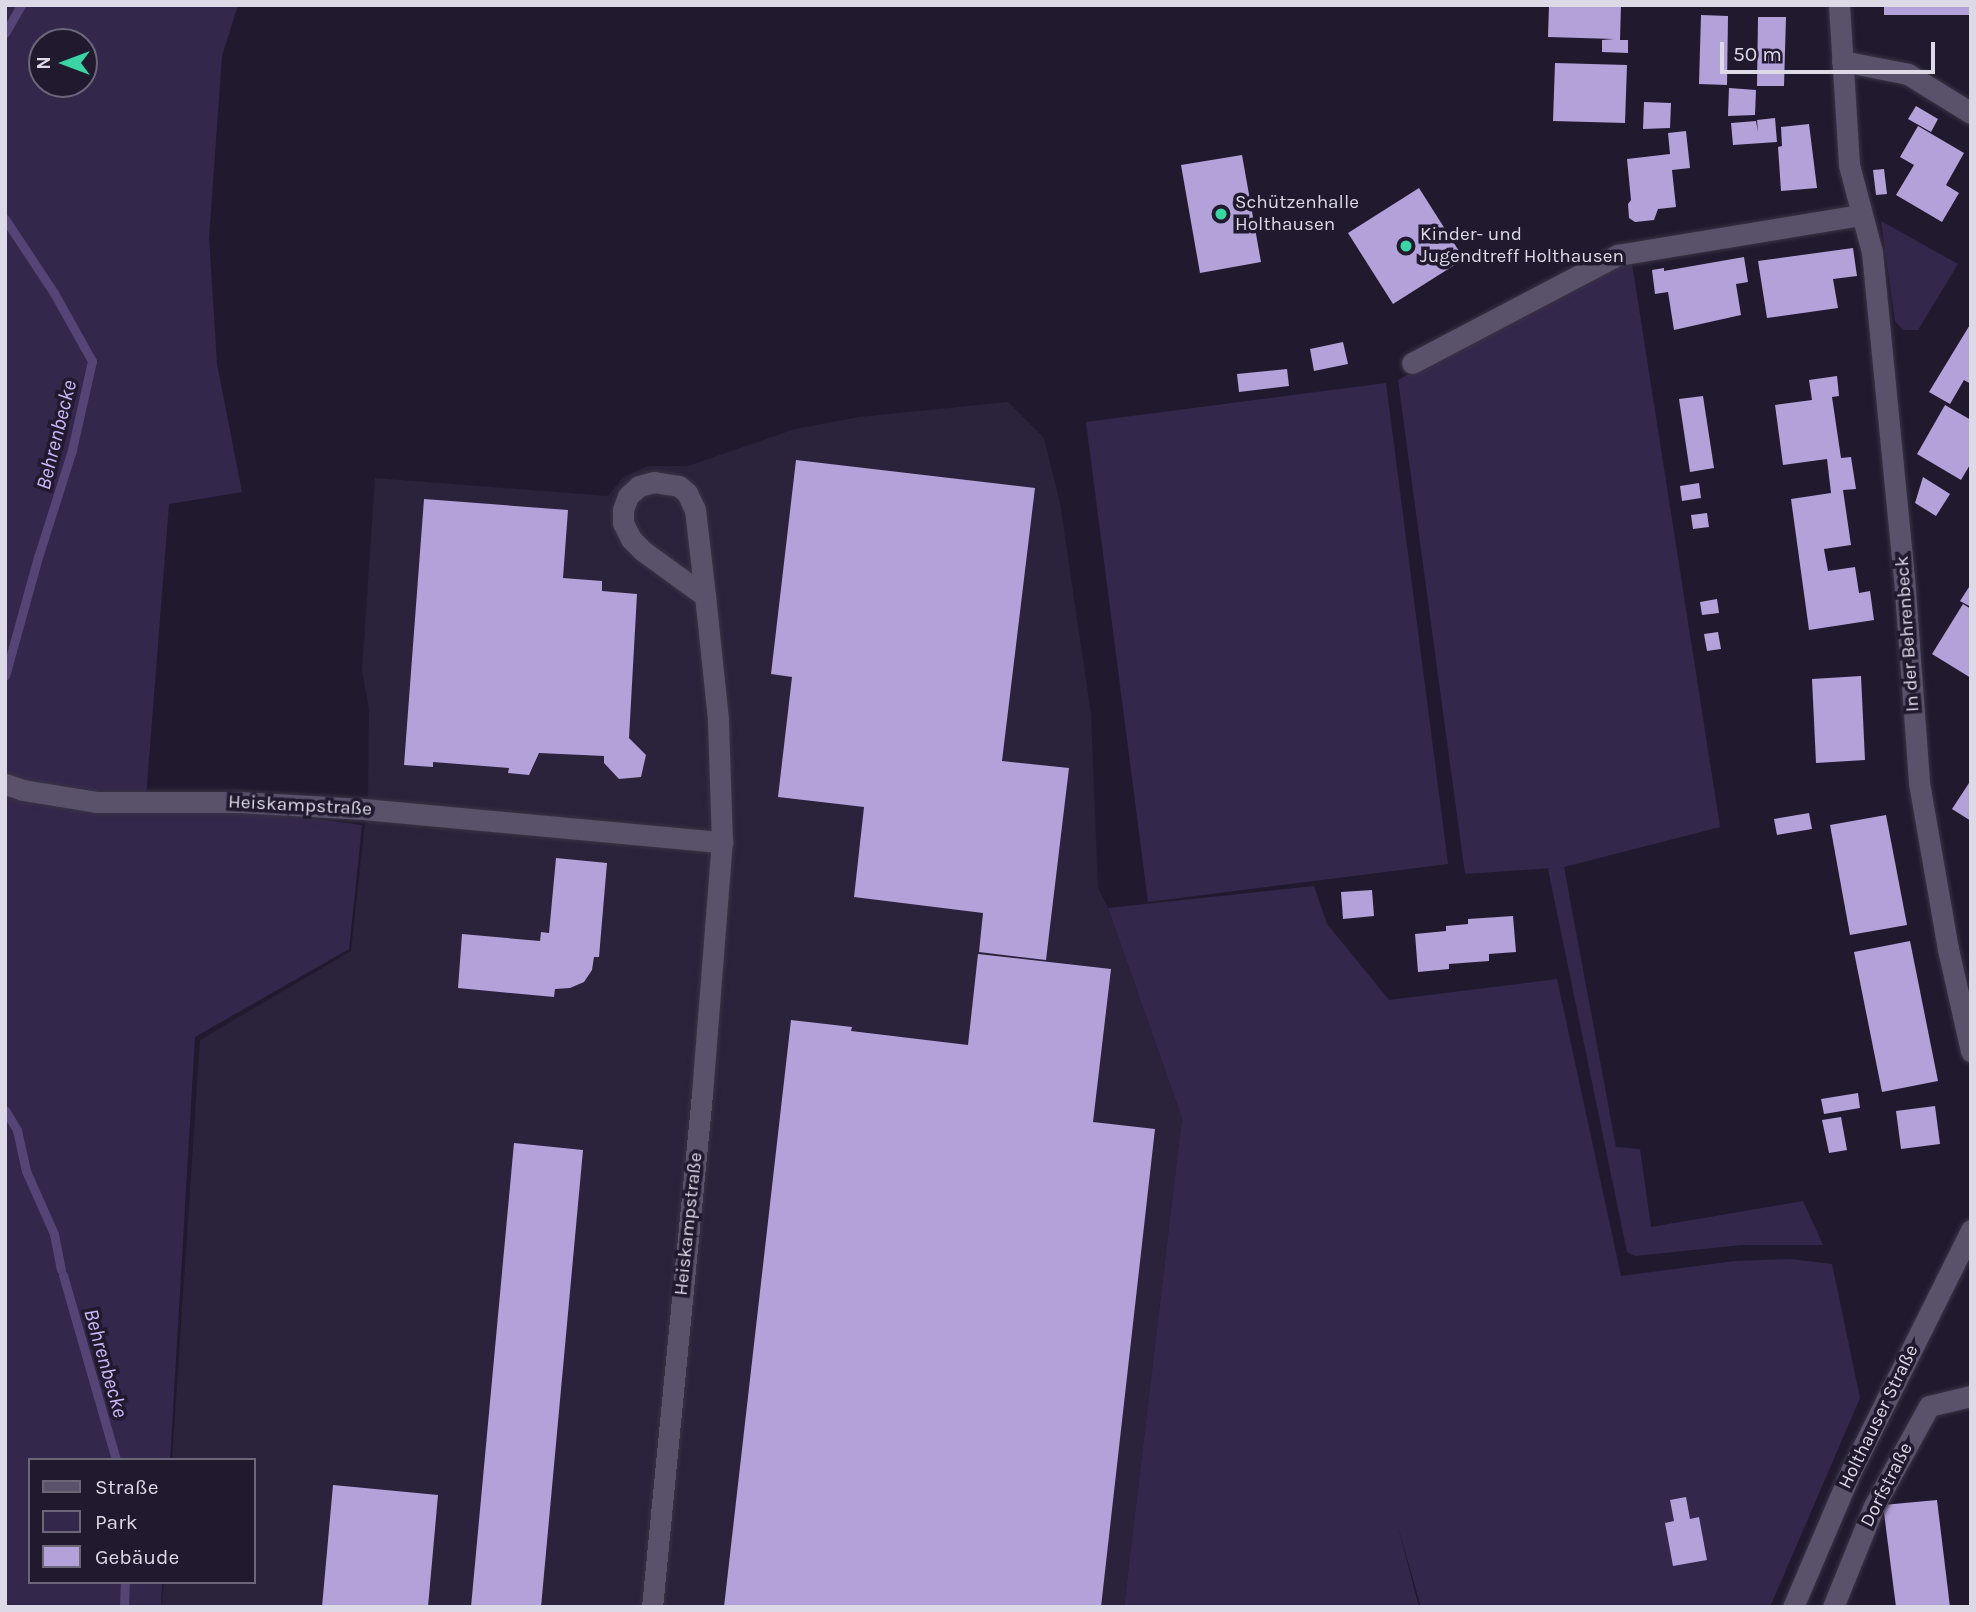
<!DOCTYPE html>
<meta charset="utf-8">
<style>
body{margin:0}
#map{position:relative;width:1976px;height:1612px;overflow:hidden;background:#211a2f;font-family:Karla,sans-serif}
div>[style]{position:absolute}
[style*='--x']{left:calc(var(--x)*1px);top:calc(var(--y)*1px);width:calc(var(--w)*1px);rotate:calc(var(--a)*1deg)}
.built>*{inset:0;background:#2b223c}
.green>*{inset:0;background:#34274c}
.stream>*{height:9px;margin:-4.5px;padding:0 4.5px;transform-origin:4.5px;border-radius:4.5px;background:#554476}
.building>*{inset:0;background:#b3a1da}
.roads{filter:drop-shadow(0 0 2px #393444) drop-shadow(0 0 2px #393444)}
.street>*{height:21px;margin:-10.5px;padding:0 10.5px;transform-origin:10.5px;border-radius:10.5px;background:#5a526b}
.secondary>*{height:21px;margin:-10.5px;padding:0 10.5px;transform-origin:10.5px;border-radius:10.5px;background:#5a526b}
.dots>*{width:19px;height:19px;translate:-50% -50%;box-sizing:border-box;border:4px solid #211a2f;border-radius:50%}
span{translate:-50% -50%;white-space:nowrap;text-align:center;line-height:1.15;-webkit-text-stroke:7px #211a2f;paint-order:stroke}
.poi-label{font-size:19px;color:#ddd9e7}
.left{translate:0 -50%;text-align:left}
.street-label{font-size:19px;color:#ddd9e7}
.water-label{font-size:21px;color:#ccb7f7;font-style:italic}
.frame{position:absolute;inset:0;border:7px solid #ddd9e7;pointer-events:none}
.legend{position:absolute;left:28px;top:1458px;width:228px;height:126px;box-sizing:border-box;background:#211a2f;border:2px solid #6c6679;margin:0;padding:9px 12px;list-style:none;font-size:21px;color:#ddd9e7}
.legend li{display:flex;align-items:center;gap:14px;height:35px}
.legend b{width:35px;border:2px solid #6c6679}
.north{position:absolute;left:28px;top:28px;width:70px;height:70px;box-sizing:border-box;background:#211a2f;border:2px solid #6c6679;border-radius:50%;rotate:270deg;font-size:19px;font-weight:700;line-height:28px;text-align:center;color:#ddd9e7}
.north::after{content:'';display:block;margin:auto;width:24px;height:32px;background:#3bd4a4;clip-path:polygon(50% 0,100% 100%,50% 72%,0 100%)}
.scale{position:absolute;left:1720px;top:42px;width:215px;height:32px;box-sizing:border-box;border:4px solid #ddd9e7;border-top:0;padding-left:9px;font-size:21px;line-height:24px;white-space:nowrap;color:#ddd9e7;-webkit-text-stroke:5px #211a2f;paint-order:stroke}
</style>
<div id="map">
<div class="built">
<i style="clip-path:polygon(1008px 402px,1044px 438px,1060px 503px,1091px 714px,1098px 888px,1108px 908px,1182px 1118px,1124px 1607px,162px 1607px,164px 1582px,254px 1582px,254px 1460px,172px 1460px,200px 1040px,351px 951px,368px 795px,369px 709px,362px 671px,375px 478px,608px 496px,623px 477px,648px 466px,688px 466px,795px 429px,859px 417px)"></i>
</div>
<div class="green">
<i style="clip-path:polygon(evenodd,5px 5px,238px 5px,222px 56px,209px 238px,217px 364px,242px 492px,169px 504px,146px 797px,362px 825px,349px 949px,195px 1037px,170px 1460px,30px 1460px,30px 1582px,162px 1582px,161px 1607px,5px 1607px,5px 5px,42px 42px,84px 42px,84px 84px,42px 84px,42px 42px)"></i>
<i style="clip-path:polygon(1881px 221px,1958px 264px,1918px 330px,1903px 330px,1895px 321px)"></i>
<i style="clip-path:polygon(1631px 257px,1720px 827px,1564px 867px,1616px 1147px,1640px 1149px,1651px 1227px,1803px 1201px,1823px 1245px,1742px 1245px,1635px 1256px,1627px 1252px,1548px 869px,1551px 868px,1465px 874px,1398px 380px,1539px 302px)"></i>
<i style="clip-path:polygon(1386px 383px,1448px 864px,1148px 902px,1086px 422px)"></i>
<i style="clip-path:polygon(1314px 886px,1327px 924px,1389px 1000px,1557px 979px,1621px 1276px,1735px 1261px,1790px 1259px,1832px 1264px,1860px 1398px,1770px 1607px,1421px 1607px,1397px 1523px,1419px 1607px,1124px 1607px,1182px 1118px,1108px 908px)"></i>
</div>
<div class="stream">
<i style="--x:5;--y:33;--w:32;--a:-60"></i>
<i style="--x:5;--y:219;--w:89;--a:56.5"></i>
<i style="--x:54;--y:293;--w:78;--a:60.8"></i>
<i style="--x:92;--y:361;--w:91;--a:102.7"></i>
<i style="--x:72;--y:450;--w:112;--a:107.6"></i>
<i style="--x:38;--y:557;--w:123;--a:105.5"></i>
<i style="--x:5;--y:1110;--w:23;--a:59"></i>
<i style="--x:17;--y:1130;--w:42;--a:77.6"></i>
<i style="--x:26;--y:1171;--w:69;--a:66"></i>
<i style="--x:54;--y:1234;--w:36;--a:79"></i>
<i style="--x:63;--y:1275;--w:192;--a:74"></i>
<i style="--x:124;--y:1607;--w:25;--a:-88"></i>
</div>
<div class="building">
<i style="clip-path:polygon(1549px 5px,1621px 5px,1620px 40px,1628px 40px,1628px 53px,1602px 52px,1602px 40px,1614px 39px,1548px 37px)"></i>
<i style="clip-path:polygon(1884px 5px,1971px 5px,1971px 15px,1884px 15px)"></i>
<i style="clip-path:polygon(1701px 15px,1728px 16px,1727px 85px,1699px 84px)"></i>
<i style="clip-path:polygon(1758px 17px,1786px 17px,1784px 86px,1757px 86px)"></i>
<i style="clip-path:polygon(1555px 63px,1627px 65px,1625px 123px,1553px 121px)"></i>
<i style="clip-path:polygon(1729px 88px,1756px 90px,1755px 115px,1728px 116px)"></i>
<i style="clip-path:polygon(1644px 102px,1671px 103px,1670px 128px,1643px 129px)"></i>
<i style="clip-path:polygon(1916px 106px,1938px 119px,1931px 132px,1908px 119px)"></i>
<i style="clip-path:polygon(1775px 118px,1777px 142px,1733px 145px,1731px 123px,1756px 121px,1758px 132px,1757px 120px)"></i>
<i style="clip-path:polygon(1809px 124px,1817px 188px,1781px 191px,1778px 147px,1782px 146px,1781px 127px)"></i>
<i style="clip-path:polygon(1918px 126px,1964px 153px,1946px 185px,1959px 193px,1942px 222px,1896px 195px,1914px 165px,1900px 157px)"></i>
<i style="clip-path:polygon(1686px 131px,1690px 168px,1672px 170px,1676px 207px,1658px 209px,1654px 220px,1635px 222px,1629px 218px,1628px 204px,1631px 200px,1627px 159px,1670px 154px,1668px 133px)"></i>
<i style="clip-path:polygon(1242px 155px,1261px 262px,1200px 273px,1181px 165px)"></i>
<i style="clip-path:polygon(1884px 169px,1887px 194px,1876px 195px,1873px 170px)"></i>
<i style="clip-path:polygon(1419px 188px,1464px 259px,1393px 304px,1348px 233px)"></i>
<i style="clip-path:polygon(1853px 248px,1857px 276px,1833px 279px,1838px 308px,1767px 318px,1758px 261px)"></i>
<i style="clip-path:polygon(1744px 257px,1748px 282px,1736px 284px,1741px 315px,1674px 330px,1668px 292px,1655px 294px,1652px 270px,1664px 268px,1664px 271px)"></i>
<i style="clip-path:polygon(1971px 323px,1971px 384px,1964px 380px,1950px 404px,1929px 392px)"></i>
<i style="clip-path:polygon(1343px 342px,1348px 364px,1314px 371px,1310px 349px)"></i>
<i style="clip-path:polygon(1287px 369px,1289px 386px,1239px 392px,1237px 374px)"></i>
<i style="clip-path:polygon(1837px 376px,1839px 396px,1832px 397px,1841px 458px,1851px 457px,1856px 489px,1843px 490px,1851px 545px,1824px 549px,1828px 571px,1855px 567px,1859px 593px,1870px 591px,1874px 620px,1809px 630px,1791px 499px,1831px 493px,1827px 459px,1783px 465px,1775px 405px,1812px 400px,1809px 380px)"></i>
<i style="clip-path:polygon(1703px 396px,1714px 468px,1690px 472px,1679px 399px)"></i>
<i style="clip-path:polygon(1945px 405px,1971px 420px,1971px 463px,1961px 480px,1917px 454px)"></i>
<i style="clip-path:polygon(796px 460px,1035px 488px,1002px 761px,1069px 768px,1046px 960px,979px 952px,983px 913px,854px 897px,864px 807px,778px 797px,792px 677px,771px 674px)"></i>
<i style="clip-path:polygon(1923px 477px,1950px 494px,1936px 516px,1915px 503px)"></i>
<i style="clip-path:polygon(1699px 483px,1701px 498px,1682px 501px,1680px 486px)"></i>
<i style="clip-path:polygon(424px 499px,568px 510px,563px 578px,602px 581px,602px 591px,637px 594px,629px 738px,646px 755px,641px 777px,619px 779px,604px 763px,604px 756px,539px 753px,529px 775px,508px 773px,509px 768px,433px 762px,433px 767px,404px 765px)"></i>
<i style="clip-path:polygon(1707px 513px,1709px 527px,1693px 529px,1691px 515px)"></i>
<i style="clip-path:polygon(1971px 584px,1971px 607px,1960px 601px)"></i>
<i style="clip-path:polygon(1717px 599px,1719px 613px,1702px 615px,1700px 602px)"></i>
<i style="clip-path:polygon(1963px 604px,1971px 609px,1971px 678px,1932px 654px)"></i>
<i style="clip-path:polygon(1718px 632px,1721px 649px,1707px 651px,1704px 634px)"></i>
<i style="clip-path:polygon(1861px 676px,1865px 760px,1816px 763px,1812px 679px)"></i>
<i style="clip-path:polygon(1971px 780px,1971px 821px,1952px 809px)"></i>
<i style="clip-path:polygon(1809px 813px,1812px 829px,1777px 835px,1774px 819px)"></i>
<i style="clip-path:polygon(1886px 815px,1907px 925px,1850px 935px,1830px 825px)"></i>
<i style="clip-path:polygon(556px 858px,607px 863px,599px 957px,594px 957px,592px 970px,584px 982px,570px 988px,555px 989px,554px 997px,458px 988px,462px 934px,540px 941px,541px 932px,549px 933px)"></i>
<i style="clip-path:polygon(1372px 890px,1374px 916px,1343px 919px,1341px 892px)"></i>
<i style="clip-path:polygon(1513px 916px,1516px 952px,1489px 954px,1489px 961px,1449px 964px,1449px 969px,1418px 972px,1415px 934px,1446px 931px,1446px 926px,1468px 924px,1468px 919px)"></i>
<i style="clip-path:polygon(1910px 941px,1938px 1081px,1882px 1092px,1854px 952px)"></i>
<i style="clip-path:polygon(978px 954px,1111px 969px,1093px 1122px,1155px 1129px,1101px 1607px,724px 1607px,791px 1020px,852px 1027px,851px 1031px,968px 1045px)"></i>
<i style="clip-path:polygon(1858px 1093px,1860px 1108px,1824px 1114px,1821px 1099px)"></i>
<i style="clip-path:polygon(1935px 1106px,1940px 1144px,1901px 1149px,1896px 1111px)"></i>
<i style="clip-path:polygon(1841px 1117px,1847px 1150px,1829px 1153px,1822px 1120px)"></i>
<i style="clip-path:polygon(514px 1143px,583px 1150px,541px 1607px,471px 1607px)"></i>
<i style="clip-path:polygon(333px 1485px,438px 1495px,428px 1607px,322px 1607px)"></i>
<i style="clip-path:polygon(1686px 1497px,1690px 1519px,1699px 1517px,1707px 1560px,1673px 1566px,1665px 1523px,1674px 1521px,1670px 1500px)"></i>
<i style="clip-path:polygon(1937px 1500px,1950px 1607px,1896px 1607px,1883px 1505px)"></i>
</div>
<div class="roads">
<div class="street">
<i style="--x:1839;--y:5;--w:160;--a:86.4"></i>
<i style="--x:1849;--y:165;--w:90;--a:75.2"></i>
<i style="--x:1872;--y:252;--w:327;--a:84.4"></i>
<i style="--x:1904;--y:577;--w:207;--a:85.8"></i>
<i style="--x:1919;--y:783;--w:169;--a:80.1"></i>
<i style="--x:1948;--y:949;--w:105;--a:77.3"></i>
<i style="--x:1842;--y:61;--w:67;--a:11.1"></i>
<i style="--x:1908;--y:74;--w:74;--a:31.8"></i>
<i style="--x:1412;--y:363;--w:233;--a:-27.7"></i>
<i style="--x:1618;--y:255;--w:245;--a:-9.4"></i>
<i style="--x:5;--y:784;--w:19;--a:18"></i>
<i style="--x:23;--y:790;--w:74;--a:9.3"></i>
<i style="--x:96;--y:802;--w:143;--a:0"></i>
<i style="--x:239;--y:802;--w:124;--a:3.2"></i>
<i style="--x:363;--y:809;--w:361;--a:5.3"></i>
<i style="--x:652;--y:1607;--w:515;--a:-84.43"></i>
<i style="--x:702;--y:1094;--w:253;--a:-85.5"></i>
<i style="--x:722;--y:842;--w:123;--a:-91.9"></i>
<i style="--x:718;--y:719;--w:124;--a:-96"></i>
<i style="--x:705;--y:596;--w:87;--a:-96.6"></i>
<i style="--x:695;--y:510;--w:19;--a:-115"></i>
<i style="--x:687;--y:493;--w:11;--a:-139"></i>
<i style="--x:679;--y:486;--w:25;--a:-171"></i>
<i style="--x:654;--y:482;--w:16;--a:165"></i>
<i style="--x:639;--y:486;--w:15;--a:138"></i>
<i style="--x:628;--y:496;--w:15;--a:110"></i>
<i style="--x:623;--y:510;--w:13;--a:90"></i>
<i style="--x:623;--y:523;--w:18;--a:63"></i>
<i style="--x:631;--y:539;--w:17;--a:45"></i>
<i style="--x:643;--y:551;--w:77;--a:36"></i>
<i style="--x:1833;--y:1607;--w:109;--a:-67.9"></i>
<i style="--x:1874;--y:1506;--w:114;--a:-61.2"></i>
<i style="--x:1929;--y:1406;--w:43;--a:-13.4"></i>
</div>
<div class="secondary">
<i style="--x:1793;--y:1607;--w:150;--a:-66.9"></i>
<i style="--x:1852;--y:1469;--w:267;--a:-63.5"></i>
</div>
</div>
<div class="dots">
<i style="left:1221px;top:214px;background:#3bd4a4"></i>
<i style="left:1406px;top:246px;background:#3bd4a4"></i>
</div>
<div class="poi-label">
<span class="left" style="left:1235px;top:214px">Schützenhalle<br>Holthausen</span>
<span class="left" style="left:1420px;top:246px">Kinder- und<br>Jugendtreff Holthausen</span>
</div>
<div class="street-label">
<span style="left:1908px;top:634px;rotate:-94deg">In der Behrenbeck</span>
<span style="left:300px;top:806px;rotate:3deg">Heiskampstraße</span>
<span style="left:689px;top:1224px;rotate:-84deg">Heiskampstraße</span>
<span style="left:1879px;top:1417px;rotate:-64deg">Holthauser Straße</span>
<span style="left:1887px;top:1485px;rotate:-63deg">Dorfstraße</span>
</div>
<div class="water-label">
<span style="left:56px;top:435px;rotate:-76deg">Behrenbecke</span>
<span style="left:106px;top:1363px;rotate:74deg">Behrenbecke</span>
</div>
<div class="frame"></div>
<ul class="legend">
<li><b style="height:9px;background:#5a526b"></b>Straße</li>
<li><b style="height:19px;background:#34274c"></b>Park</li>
<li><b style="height:19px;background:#b3a1da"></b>Gebäude</li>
</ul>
<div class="north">N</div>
<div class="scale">50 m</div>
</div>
